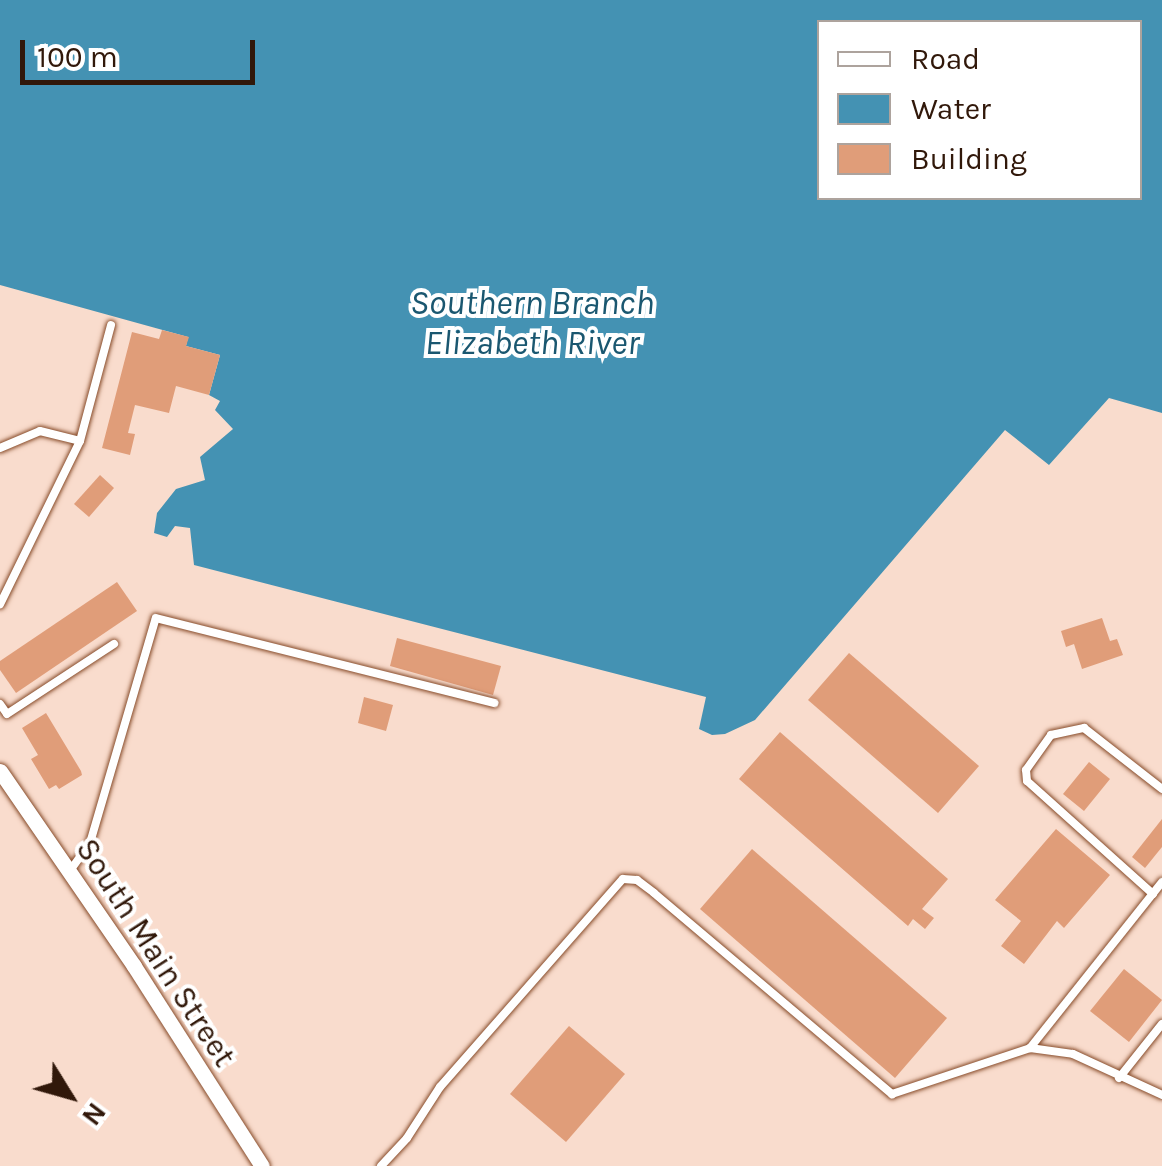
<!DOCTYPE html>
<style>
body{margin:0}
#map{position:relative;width:1162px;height:1166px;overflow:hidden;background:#f9dccd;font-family:Karla,sans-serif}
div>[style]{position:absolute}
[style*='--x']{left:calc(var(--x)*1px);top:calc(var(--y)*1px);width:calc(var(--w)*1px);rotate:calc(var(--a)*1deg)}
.water>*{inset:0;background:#4492b3}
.building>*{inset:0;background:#e09d79}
.roads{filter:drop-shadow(0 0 2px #874b29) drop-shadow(0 0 2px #874b29)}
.lane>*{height:8px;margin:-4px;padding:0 4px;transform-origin:4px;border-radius:4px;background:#fff}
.street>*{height:15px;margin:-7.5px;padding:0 7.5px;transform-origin:7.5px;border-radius:7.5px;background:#fff}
span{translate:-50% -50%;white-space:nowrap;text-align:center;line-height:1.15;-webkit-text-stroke:8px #fff;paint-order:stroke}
.street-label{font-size:32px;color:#31180a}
.water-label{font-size:35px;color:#1a5770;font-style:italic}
.legend{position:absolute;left:817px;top:20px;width:325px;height:180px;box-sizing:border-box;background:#fff;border:2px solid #ada39d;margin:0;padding:12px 18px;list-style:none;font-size:30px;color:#31180a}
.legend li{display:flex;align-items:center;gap:20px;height:50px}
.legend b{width:50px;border:2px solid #ada39d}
.north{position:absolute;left:20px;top:1046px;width:100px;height:100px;-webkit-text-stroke:8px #fff;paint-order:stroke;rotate:127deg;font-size:28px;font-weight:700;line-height:40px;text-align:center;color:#31180a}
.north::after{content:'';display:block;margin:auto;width:35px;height:45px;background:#31180a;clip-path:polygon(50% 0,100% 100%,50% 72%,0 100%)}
.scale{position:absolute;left:20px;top:40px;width:235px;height:45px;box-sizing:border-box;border:5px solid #31180a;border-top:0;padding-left:12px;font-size:30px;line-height:35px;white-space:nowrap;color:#31180a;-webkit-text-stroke:8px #fff;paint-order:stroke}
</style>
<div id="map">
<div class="water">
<i style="clip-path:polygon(evenodd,0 0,1162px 0,1162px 413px,1109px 398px,1049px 465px,1005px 430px,755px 720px,725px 734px,712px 735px,699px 729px,706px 697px,194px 565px,190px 528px,175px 526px,167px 537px,154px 533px,157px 513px,176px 489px,205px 480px,200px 457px,233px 429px,215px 410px,220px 401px,209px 395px,220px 355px,186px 346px,188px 337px,0 285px,0 0,820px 22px,1140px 22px,1140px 198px,820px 198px,820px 22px)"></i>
</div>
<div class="building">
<i style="clip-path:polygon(162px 330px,189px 337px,186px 346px,220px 355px,209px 395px,176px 386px,169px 413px,135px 405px,128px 433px,135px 434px,130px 455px,102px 448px,132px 332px,159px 339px)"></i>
<i style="clip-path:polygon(100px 475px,114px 488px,89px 517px,74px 504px)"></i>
<i style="clip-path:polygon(117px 582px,137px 611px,16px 693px,0 670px,0 661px)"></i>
<i style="clip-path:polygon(1102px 618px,1110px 641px,1117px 639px,1123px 655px,1082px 669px,1074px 644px,1066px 647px,1061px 631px)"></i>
<i style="clip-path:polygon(397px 638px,501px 666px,493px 695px,390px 666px)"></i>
<i style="clip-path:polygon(849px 653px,979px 766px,938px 813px,808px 700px)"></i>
<i style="clip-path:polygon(364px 697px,393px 705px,386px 731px,358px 723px)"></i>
<i style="clip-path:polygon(46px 713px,81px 771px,82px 775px,59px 789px,56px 785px,49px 789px,31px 759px,38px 755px,22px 728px)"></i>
<i style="clip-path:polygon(780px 732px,948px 879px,922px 909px,934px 918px,925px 929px,913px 919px,908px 926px,739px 779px)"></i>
<i style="clip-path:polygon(1089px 762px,1110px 779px,1084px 811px,1063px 794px)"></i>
<i style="clip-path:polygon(1162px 819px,1162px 847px,1145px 868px,1132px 857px)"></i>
<i style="clip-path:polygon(1056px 829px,1110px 875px,1064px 928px,1057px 921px,1024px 964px,1001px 946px,1021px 921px,995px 900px)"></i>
<i style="clip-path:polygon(752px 849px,947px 1018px,895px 1078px,700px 909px)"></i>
<i style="clip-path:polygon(1124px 969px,1162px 1000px,1129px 1042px,1090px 1011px)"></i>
<i style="clip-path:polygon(569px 1026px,625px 1074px,566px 1142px,510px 1094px)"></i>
</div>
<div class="roads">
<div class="lane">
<i style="--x:80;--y:441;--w:120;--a:-75"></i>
<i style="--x:0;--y:448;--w:43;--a:-23"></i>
<i style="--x:40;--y:431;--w:41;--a:14"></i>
<i style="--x:80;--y:441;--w:182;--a:116.1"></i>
<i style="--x:0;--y:704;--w:12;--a:55"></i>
<i style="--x:7;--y:714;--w:128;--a:-33.2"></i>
<i style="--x:69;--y:872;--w:36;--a:-54"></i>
<i style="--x:90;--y:843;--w:234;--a:-73.7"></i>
<i style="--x:156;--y:618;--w:349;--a:14.1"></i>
<i style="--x:1153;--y:894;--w:169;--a:-138.1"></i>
<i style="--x:1027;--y:781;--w:11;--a:-95"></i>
<i style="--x:1026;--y:770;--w:43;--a:-54.5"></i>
<i style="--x:1051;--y:735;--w:34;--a:-12"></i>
<i style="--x:1084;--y:728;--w:99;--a:38"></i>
<i style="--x:1030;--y:1048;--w:43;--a:7.9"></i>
<i style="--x:1073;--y:1054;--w:98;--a:24.7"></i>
<i style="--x:1119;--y:1078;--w:69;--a:-51.5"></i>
<i style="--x:381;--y:1166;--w:38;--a:-47"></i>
<i style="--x:407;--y:1138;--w:61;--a:-57.1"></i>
<i style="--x:440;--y:1087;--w:277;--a:-48.7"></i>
<i style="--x:623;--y:879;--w:14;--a:4"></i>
<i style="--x:637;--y:880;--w:21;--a:37"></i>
<i style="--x:654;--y:893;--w:312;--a:40.2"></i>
<i style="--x:892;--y:1094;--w:145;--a:-18.4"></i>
<i style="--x:1030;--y:1048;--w:212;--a:-51.5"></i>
</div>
<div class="street">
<i style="--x:0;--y:771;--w:237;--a:55.5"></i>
<i style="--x:134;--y:966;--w:237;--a:57.4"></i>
</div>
</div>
<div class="street-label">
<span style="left:155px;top:953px;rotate:57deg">South Main Street</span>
</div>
<div class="water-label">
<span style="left:532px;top:323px">Southern Branch<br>Elizabeth River</span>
</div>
<ul class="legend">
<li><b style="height:12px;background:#fff"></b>Road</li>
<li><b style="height:28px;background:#4492b3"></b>Water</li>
<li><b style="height:28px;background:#e09d79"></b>Building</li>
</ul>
<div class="north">N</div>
<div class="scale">100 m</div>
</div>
